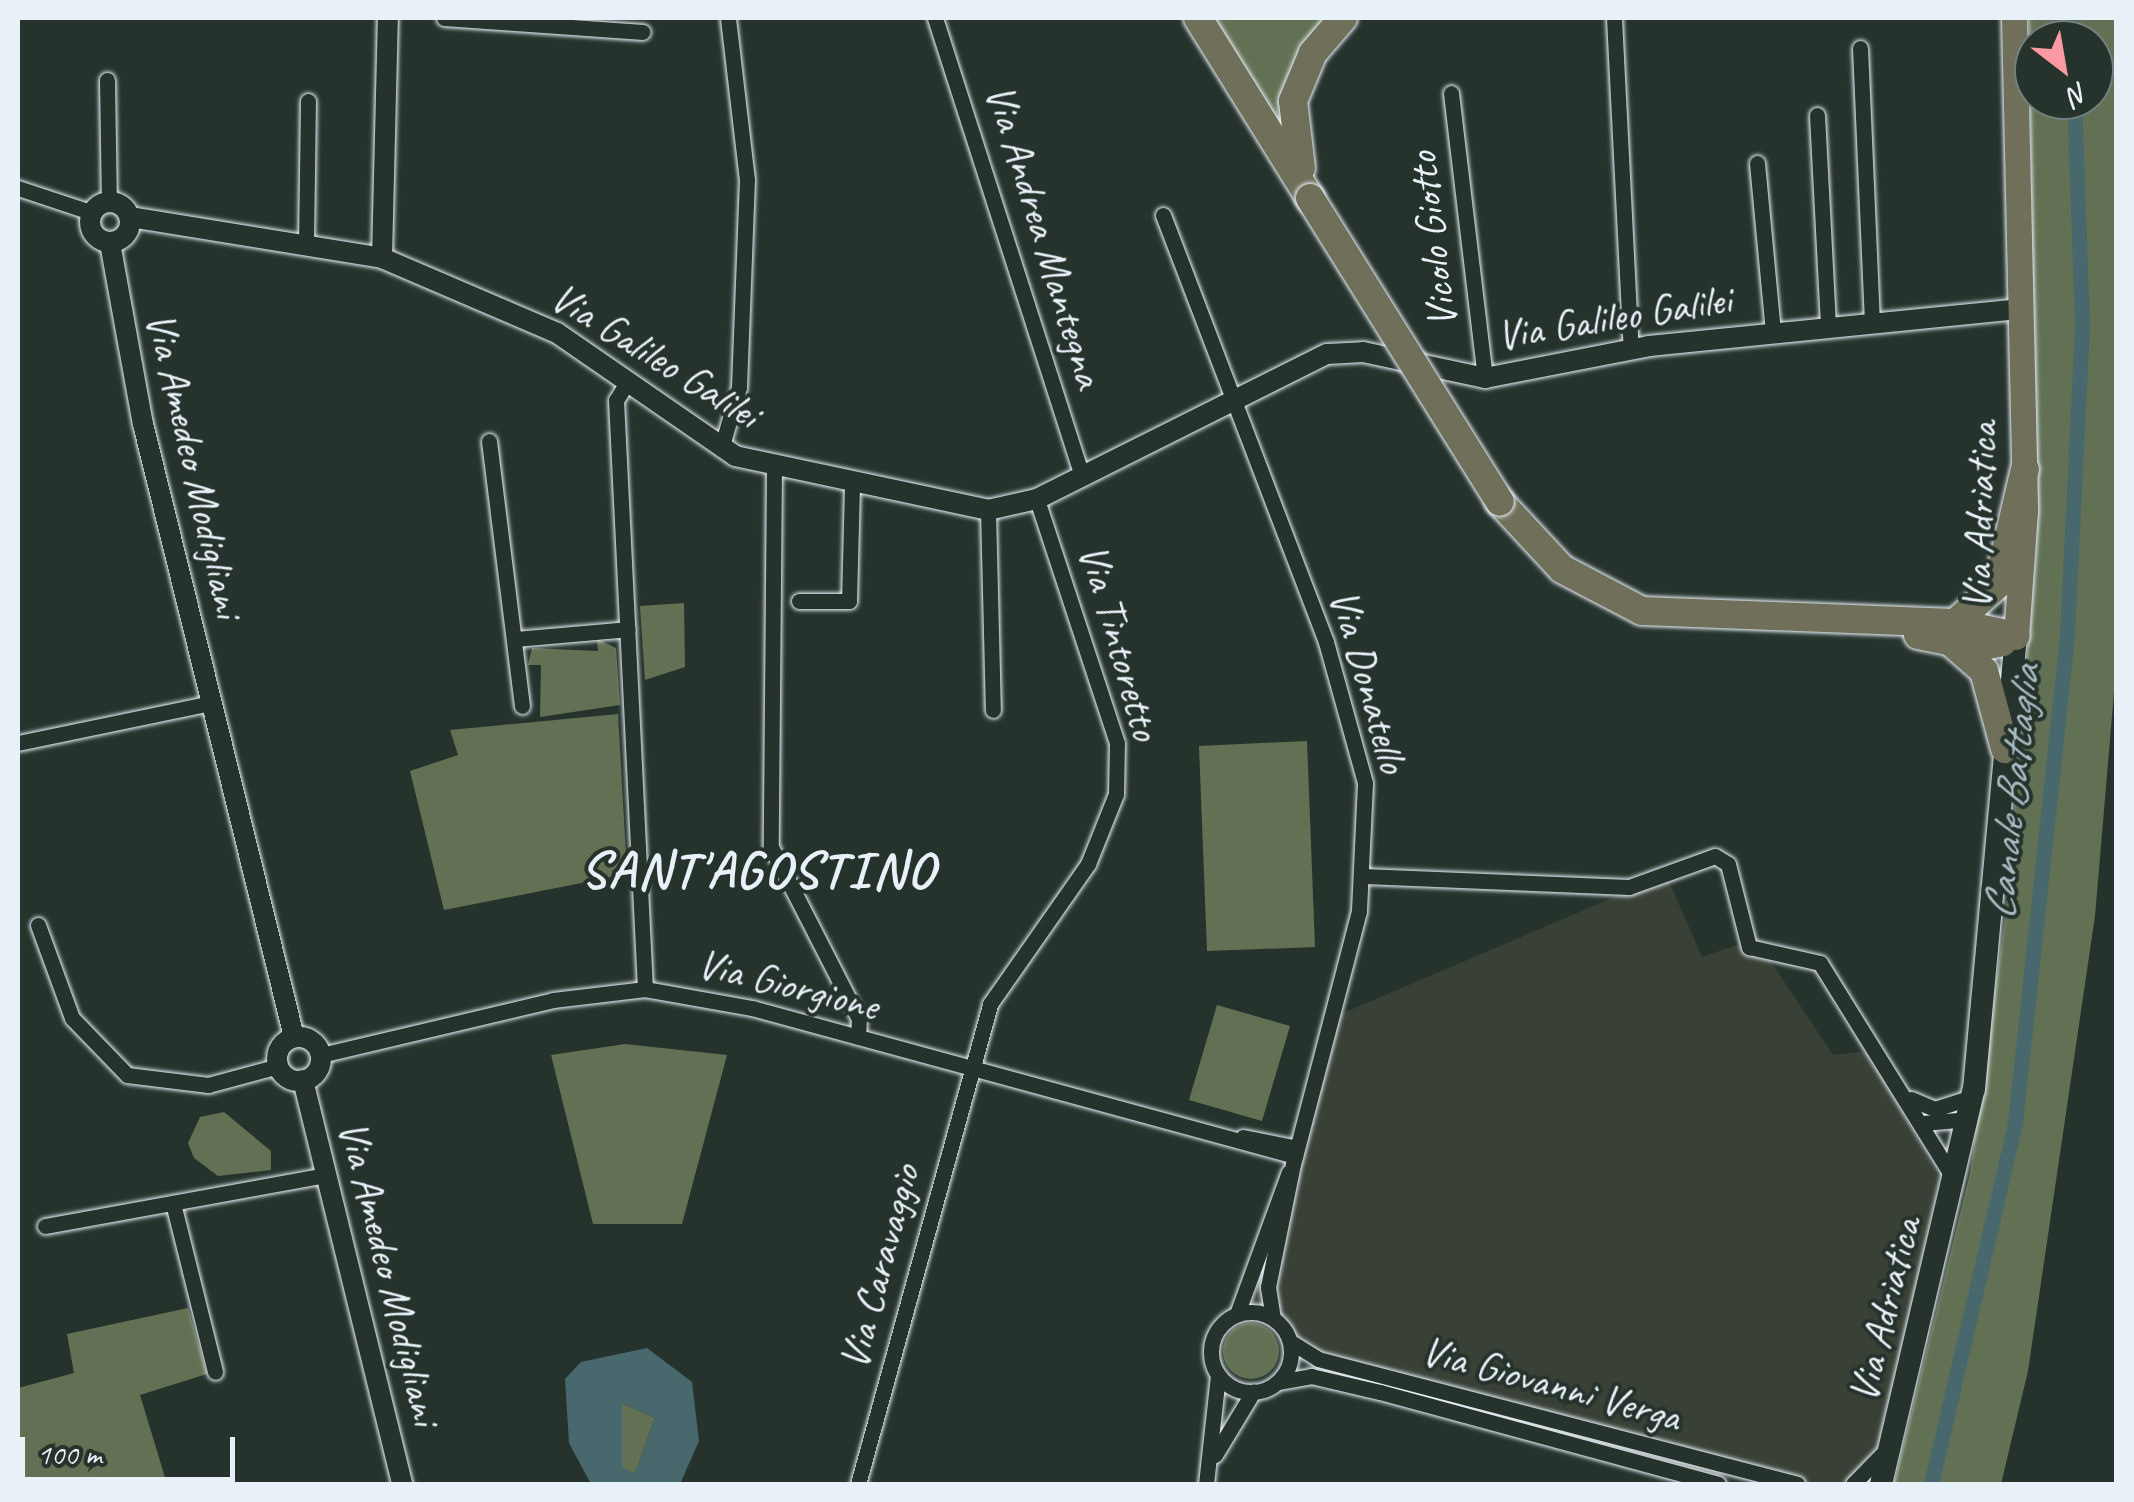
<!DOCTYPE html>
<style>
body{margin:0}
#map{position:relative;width:2134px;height:1502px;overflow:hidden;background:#26332d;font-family:Caveat,sans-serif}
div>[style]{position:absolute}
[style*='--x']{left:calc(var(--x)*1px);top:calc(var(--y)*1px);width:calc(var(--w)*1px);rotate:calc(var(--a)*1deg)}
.built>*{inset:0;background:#394137}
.green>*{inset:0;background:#627153}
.round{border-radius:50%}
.water>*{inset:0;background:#48686e}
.canal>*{height:15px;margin:-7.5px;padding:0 7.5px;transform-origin:7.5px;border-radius:7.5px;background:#48686e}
.roads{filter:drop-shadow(0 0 2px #e8f1f8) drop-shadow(0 0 2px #e8f1f8)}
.minor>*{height:15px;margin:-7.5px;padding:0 7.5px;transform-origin:7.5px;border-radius:7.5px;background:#26332d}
.minor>.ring{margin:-7.5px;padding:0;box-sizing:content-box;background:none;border:15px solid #26332d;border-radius:50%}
.tertiary>*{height:20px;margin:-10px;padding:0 10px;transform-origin:10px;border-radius:10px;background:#26332d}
.tertiary>.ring{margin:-10px;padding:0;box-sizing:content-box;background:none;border:20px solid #26332d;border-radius:50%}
.secondary>*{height:22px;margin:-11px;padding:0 11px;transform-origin:11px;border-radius:11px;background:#26332d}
.primary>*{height:25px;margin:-12.5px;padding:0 12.5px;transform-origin:12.5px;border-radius:12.5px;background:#706f59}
.trunk>*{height:28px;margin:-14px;padding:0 14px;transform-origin:14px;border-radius:14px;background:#706f59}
.bridges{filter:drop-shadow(0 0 2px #e8f1f8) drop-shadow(0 0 2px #e8f1f8)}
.trunk-bridge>*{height:28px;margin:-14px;padding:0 14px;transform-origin:14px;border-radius:14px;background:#706f59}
span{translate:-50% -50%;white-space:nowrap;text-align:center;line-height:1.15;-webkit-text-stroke:8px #26332d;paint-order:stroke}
.street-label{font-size:42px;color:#e8f1f8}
.water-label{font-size:45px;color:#a8bac1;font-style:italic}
.district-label{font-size:52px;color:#e8f1f8;font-weight:700;letter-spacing:2.5px}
.frame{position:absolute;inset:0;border:20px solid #e8f1f8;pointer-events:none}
.north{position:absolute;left:2014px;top:20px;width:100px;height:100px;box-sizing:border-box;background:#26332d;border:2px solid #747f7e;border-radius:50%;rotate:149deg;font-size:28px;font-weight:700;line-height:40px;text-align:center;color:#e8f1f8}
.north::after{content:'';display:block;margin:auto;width:35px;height:45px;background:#ff9aa2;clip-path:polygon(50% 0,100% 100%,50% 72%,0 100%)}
.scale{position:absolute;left:20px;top:1437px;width:215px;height:45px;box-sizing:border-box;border:5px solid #e8f1f8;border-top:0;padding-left:12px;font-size:30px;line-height:35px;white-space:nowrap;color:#e8f1f8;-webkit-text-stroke:8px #26332d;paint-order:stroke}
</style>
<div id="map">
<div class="built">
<i style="clip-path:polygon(1666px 875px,1702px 957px,1750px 941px,1761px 947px,1833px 1055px,1868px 1051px,1939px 1178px,1883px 1444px,1852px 1482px,1810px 1484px,1495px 1397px,1418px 1385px,1289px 1346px,1272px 1314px,1252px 1306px,1327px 1020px)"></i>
</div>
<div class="green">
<i style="clip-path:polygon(1198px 18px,1337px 18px,1305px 47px,1308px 194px)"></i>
<i style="clip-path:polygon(evenodd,2029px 18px,2116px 18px,2116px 669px,2095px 916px,2028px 1371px,2001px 1484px,1894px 1484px,1970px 1173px,2006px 910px,2036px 551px,2029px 18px,2034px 40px,2094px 40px,2094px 100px,2034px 100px,2034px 40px)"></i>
<i style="clip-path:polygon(684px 603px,685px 667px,645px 680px,640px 606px)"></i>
<i style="clip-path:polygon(597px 639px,616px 648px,620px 705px,540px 717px,541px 665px,528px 665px,532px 648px,598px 651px)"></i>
<i style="clip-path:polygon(618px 714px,627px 874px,444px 910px,410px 771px,458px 755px,450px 730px)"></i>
<i style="clip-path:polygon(1307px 741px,1315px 947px,1207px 951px,1199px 746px)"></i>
<i style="clip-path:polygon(1217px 1005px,1290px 1026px,1262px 1121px,1189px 1100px)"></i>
<i style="clip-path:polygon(625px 1044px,727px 1055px,682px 1224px,593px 1224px,551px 1055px)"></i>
<i style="clip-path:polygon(224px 1112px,271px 1151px,271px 1170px,218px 1176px,194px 1158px,188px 1143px,200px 1117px)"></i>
<i style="clip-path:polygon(188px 1308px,207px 1374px,140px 1395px,167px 1484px,18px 1484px,18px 1388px,74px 1373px,67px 1334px)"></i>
<i class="round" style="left:1223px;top:1323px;width:56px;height:56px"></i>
<i style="clip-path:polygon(1351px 1376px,1761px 1484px,1350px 1379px)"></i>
<i style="clip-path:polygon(622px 1403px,655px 1418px,635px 1474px,622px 1468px)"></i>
</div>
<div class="water">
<i style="clip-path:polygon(evenodd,647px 1348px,692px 1382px,699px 1441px,680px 1484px,591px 1484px,569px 1443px,565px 1379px,581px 1362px,647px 1348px,622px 1403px,655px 1418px,635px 1474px,622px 1467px,622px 1403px)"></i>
</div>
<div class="canal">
<i style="--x:2071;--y:18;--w:22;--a:87"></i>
<i style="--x:1931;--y:1484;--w:371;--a:-76.9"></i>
<i style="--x:2015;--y:1123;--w:492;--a:-83.9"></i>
<i style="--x:2067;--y:634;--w:308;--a:-87.2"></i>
<i style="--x:2082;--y:326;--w:226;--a:-92"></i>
</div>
<div class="roads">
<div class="minor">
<i style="--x:444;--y:18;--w:199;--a:4"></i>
<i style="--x:935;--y:18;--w:481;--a:72.2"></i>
<i style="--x:1614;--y:18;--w:331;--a:87.1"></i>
<i style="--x:1860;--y:48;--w:273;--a:87.5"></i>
<i style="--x:107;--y:80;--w:123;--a:89.1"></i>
<i style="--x:1451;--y:93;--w:287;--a:83.2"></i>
<i style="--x:1817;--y:115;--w:210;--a:87"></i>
<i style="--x:1757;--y:163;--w:169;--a:84.6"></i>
<i style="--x:18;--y:188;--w:79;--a:18.4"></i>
<i style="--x:1163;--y:215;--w:457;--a:69.1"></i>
<i style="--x:1326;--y:642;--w:146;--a:74.5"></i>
<i style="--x:1365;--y:783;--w:128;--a:92.7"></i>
<i style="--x:1359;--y:911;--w:261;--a:104.6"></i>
<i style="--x:1293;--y:1164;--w:126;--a:101.5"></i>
<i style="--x:1268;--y:1287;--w:30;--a:81"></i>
<i style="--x:306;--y:244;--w:143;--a:-89.2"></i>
<i style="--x:628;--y:381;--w:22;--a:122"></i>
<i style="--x:616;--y:400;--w:590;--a:87.18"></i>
<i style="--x:489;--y:441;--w:267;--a:82.9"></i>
<i style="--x:721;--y:449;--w:65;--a:-73.8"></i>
<i style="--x:739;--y:387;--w:207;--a:-87.8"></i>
<i style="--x:747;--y:180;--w:163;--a:-96.7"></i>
<i style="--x:774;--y:468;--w:379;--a:90.5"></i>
<i style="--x:771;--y:847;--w:193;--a:62.9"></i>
<i style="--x:859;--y:1019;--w:18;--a:93"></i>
<i style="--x:988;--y:510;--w:200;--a:88.6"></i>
<i style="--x:799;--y:601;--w:50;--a:0"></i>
<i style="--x:849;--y:601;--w:117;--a:-88.5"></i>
<i style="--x:514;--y:639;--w:114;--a:-5"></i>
<i style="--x:18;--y:743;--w:197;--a:-11.7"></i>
<i style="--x:1364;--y:876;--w:265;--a:2.4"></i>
<i style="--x:1629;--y:887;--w:91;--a:-19.8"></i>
<i style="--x:1715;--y:856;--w:15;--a:32"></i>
<i style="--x:1728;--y:864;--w:86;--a:75.8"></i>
<i style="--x:1749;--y:947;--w:73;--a:12.7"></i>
<i style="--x:1820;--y:963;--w:256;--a:58.2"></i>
<i style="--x:38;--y:925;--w:99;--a:69.9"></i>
<i style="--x:72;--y:1018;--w:79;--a:46"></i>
<i style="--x:127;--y:1075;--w:82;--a:7"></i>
<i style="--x:208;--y:1085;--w:73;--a:-15"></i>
<i style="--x:321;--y:1055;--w:238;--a:-13.3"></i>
<i style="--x:553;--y:1000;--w:93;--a:-6.8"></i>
<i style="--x:645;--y:989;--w:109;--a:10.1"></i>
<i style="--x:752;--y:1008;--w:563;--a:15.25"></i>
<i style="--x:1911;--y:1099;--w:26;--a:23"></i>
<i style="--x:1935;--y:1109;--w:40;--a:-18"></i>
<i style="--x:1923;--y:1123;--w:46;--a:-5"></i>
<i style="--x:1243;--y:1137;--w:55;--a:11.5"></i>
<i style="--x:173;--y:1203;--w:174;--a:76"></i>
<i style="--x:45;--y:1226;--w:287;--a:-10.3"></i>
<i class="ring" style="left:1211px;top:1312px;width:65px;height:65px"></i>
<i style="--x:1237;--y:1314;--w:151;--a:-69.9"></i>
<i style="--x:1291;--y:1342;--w:32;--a:32"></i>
<i style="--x:1318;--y:1359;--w:495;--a:14.6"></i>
<i style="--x:1278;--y:1382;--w:34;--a:-10"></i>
<i style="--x:1311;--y:1376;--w:71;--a:13.1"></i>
<i style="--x:1380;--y:1392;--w:350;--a:15.2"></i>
<i style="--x:1215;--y:1455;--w:74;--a:-58.9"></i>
<i style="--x:858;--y:1484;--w:498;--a:-74.6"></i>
<i style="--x:990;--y:1004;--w:171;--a:-55"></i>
<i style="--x:1088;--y:864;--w:75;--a:-68.2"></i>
<i style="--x:1116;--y:794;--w:51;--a:-88.9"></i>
<i style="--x:1117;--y:743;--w:257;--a:-108.2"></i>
<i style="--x:1206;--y:1484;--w:110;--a:-83.7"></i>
<i style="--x:1853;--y:1484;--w:50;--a:-45.8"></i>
</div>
<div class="tertiary">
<i class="ring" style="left:90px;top:202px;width:20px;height:20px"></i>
<i style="--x:130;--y:217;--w:255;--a:9.2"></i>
<i style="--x:382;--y:258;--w:190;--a:23.2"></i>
<i style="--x:557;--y:333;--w:216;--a:34.6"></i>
<i style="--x:735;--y:456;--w:259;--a:12"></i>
<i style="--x:988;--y:510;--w:50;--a:-12.7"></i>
<i style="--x:1037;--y:499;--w:324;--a:-26.6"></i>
<i style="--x:1327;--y:354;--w:36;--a:-3"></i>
<i style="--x:1363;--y:352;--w:125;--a:12"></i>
<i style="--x:1485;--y:378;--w:167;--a:-11"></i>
<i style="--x:1649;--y:346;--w:374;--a:-5.7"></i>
<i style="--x:110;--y:243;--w:184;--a:79.7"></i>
<i style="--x:143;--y:424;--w:631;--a:76.16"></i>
<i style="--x:382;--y:258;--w:240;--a:-88.6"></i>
<i class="ring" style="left:277px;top:1037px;width:24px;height:24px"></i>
<i style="--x:303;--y:1080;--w:416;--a:76.2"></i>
</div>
<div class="secondary">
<i style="--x:1881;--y:1484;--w:406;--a:-76.8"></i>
<i style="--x:1974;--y:1089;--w:455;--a:-84.7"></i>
</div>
<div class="primary">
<i style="--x:2014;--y:18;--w:493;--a:88.7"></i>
<i style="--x:2025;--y:511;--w:125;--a:94.1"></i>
</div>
<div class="trunk">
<i style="--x:1198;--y:18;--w:212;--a:58.1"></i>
<i style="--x:1301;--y:168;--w:67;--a:-96.8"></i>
<i style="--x:1293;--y:101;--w:52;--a:-67.4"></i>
<i style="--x:1313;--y:53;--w:46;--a:-49.4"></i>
<i style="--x:1500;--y:502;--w:91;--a:47.2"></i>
<i style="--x:1562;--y:569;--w:90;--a:27.7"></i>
<i style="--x:1642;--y:611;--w:313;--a:2.2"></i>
<i style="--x:1955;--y:623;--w:62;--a:12"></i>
<i style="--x:1955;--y:623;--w:58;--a:-42.2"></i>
<i style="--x:1998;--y:584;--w:118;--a:-76.8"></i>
<i style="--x:1918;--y:635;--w:61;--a:11.3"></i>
<i style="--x:1978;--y:647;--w:25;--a:-11"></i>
<i style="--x:1953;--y:644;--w:41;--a:41.1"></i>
<i style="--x:1984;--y:671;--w:81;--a:74.9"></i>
</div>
</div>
<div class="bridges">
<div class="trunk-bridge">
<i style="--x:1310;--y:198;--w:358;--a:58"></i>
</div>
</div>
<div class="street-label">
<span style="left:1044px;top:236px;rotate:73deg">Via Andrea Mantegna</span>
<span style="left:1433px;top:240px;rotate:-97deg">Vicolo Giotto</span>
<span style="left:1614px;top:318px;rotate:-9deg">Via Galileo Galilei</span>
<span style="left:655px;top:356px;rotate:32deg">Via Galileo Galilei</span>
<span style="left:194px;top:465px;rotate:77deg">Via Amedeo Modigliani</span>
<span style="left:1980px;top:516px;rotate:-88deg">Via Adriatica</span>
<span style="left:1119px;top:642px;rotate:74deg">Via Tintoretto</span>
<span style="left:1368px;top:681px;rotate:74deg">Via Donatello</span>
<span style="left:788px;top:985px;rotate:14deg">Via Giorgione</span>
<span style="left:880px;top:1267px;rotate:-75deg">Via Caravaggio</span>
<span style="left:389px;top:1273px;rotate:76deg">Via Amedeo Modigliani</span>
<span style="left:1885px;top:1310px;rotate:-76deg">Via Adriatica</span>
<span style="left:1551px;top:1384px;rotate:15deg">Via Giovanni Verga</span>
</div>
<div class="water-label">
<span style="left:2012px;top:793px;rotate:-84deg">Canale Battaglia</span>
</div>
<div class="district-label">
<span style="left:758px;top:871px">SANT'AGOSTINO</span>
</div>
<div class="frame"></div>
<div class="north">N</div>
<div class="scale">100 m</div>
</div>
